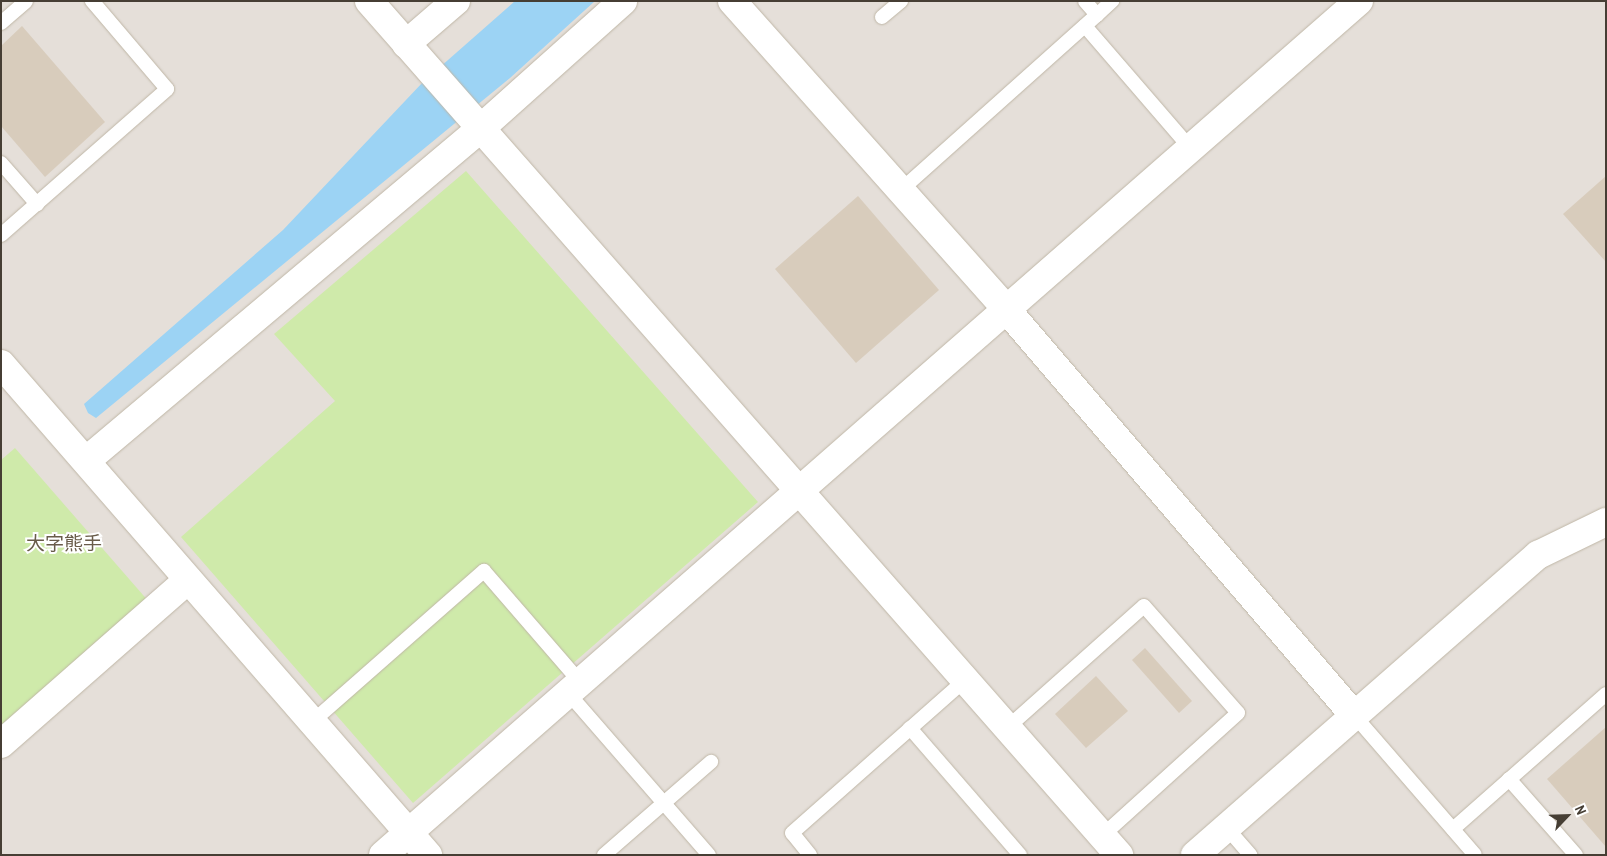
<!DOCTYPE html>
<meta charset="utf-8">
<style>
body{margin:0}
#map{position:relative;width:1607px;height:856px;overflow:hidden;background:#f3eee4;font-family:"Archivo Narrow","Noto Sans JP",sans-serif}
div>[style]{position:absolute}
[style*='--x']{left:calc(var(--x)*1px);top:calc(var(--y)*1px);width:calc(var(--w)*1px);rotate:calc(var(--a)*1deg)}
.industrial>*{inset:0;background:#e5dfd9}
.green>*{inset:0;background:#cfeaaa}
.water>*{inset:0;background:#9cd3f4}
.building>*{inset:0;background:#d8ccbc}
.roads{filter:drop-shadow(0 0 1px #bfb6a6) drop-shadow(0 0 1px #bfb6a6)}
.service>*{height:14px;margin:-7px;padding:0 7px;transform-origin:7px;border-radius:7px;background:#fff}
.minor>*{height:28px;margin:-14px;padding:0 14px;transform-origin:14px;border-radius:14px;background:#fff}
span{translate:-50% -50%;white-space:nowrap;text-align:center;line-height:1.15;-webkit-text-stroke:4px #fff;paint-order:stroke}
.quarter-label{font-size:19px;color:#695c4a}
.frame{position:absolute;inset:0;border:2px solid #463e34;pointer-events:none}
.north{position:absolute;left:1542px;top:791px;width:50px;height:50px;-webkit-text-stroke:4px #fff;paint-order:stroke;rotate:66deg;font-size:14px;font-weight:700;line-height:20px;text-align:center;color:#463e34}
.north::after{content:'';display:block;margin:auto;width:18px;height:22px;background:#463e34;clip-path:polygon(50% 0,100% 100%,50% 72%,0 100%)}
</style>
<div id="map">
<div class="industrial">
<i style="clip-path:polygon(1px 1px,1606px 1px,1606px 855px,1px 855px)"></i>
</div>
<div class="green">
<i style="clip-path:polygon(466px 171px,758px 502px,413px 803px,181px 537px,335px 401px,274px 334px)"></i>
<i style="clip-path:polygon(15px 448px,150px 603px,1px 732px,1px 460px)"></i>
</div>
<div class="water">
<i style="clip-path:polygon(515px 1px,595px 1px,510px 78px,96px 418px,88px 413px,84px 404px,283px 230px,423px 82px)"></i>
</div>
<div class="building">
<i style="clip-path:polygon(22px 26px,105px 122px,45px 177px,1px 126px,1px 46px)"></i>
<i style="clip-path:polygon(1606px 176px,1606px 262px,1563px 214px)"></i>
<i style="clip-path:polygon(858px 196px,939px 290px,856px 363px,775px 269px)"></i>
<i style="clip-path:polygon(1145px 648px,1192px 701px,1179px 713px,1132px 660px)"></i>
<i style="clip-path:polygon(1096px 676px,1128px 711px,1086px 748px,1055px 714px)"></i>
<i style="clip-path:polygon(1606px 727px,1606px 847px,1547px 779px)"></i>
</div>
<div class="roads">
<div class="service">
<i style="--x:1097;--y:15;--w:21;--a:-43"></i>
<i style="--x:882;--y:17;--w:25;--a:-40"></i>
<i style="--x:1;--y:23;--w:33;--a:-41"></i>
<i style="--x:1085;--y:26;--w:162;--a:49.2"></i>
<i style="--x:1;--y:163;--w:55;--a:48.7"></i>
<i style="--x:901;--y:190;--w:263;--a:-41.8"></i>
<i style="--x:1097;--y:15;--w:18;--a:-131"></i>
<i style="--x:1;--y:235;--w:221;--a:-41.3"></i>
<i style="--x:167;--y:89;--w:116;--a:-130.4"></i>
<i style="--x:569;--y:694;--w:213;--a:49"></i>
<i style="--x:1353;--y:714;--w:186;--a:49.1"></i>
<i style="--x:312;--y:722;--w:229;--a:-41.3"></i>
<i style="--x:484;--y:571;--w:150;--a:49.1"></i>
<i style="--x:910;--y:728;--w:168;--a:49.1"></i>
<i style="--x:1007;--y:728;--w:183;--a:-41.7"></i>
<i style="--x:1144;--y:606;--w:142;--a:48.7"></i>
<i style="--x:1238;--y:713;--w:183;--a:137.9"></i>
<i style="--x:1509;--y:779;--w:101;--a:48.6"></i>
<i style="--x:1226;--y:827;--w:37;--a:49"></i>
<i style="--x:1453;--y:829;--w:204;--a:-41.4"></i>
<i style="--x:604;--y:855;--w:142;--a:-41"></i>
<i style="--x:810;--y:855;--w:28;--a:-129"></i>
<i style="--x:792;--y:833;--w:231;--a:-41.5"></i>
</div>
<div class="minor">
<i style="--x:369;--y:1;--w:1137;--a:48.71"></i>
<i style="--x:732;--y:1;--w:412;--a:48.3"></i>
<i style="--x:1006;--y:309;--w:533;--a:49.41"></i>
<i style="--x:406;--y:44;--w:66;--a:-40.7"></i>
<i style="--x:1;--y:364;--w:651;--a:48.99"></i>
<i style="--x:87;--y:460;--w:514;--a:-40.11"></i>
<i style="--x:480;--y:129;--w:192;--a:-41.8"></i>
<i style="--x:1;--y:744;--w:249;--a:-41.3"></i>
<i style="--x:383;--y:855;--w:1297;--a:-41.19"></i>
<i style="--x:1195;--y:855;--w:456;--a:-41.2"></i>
<i style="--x:1538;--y:555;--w:76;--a:-25.9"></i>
</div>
</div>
<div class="quarter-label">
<span style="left:64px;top:544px">大字熊手</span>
</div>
<div class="frame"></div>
<div class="north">N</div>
</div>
